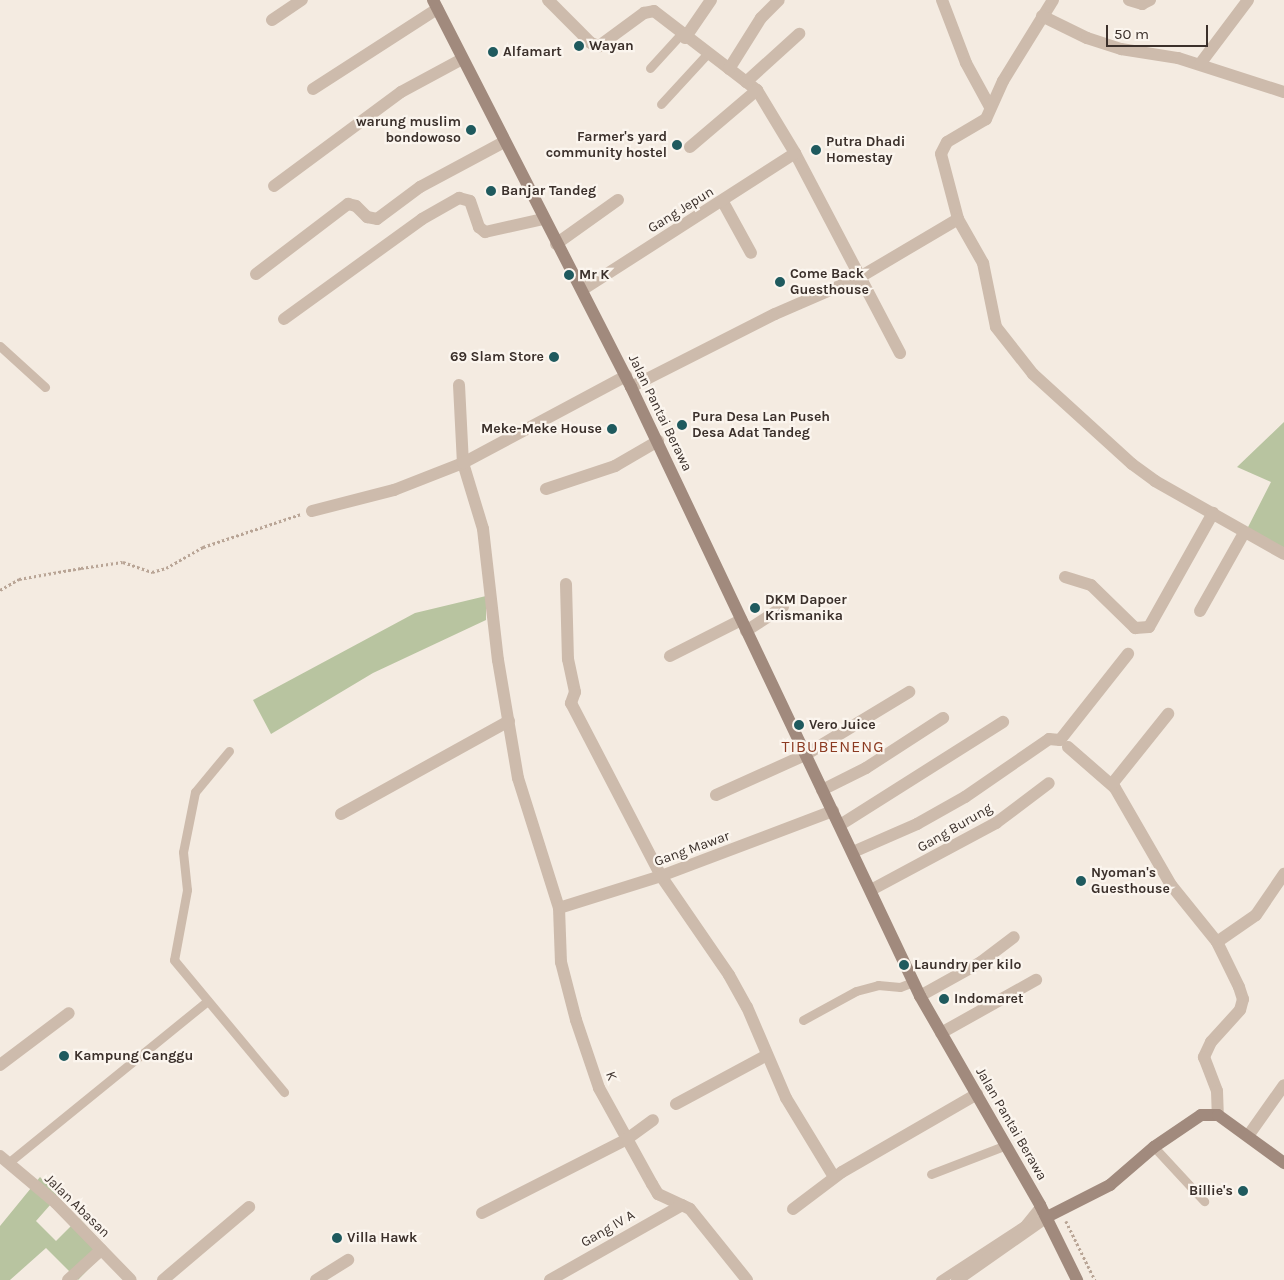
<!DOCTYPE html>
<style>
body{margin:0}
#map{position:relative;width:1284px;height:1280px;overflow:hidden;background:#f4ebe1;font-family:Karla,sans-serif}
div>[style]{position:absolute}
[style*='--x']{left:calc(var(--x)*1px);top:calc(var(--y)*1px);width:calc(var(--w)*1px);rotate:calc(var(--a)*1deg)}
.green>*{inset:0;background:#b8c4a0}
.path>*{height:2.5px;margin-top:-1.25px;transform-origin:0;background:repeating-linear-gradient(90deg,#b9a596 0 2.5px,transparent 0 5px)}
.lane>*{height:9px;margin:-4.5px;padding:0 4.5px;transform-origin:4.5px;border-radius:4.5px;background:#cdbbac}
.street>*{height:12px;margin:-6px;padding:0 6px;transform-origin:6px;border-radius:6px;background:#cdbbac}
.secondary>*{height:12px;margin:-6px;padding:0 6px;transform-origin:6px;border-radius:6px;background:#a18a7d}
.dots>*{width:14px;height:14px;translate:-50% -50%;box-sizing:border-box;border:2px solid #fbf5ee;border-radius:50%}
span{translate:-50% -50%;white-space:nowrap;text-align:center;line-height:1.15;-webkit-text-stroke:4.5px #fbf5ee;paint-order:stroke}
.poi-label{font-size:14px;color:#3b302b;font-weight:700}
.left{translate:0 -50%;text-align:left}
.right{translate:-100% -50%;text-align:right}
.street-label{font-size:14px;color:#3b302b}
.quarter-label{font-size:16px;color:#8c3b22;letter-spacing:1px}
.scale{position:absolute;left:1106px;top:25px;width:102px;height:22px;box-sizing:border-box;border:2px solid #3b302b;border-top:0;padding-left:6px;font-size:15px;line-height:18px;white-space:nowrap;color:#3b302b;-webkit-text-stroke:4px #fbf5ee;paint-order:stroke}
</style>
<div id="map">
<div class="green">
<i style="clip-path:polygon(1284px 422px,1284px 553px,1244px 535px,1271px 482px,1237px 467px)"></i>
<i style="clip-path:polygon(486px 596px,486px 620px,373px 673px,271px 734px,253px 700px,415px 613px)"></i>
<i style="clip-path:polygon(40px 1177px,58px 1196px,36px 1221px,56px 1241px,79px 1218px,108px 1249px,78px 1280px,46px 1248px,10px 1280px,0 1280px,0 1226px)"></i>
</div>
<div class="path">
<i style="--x:0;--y:590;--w:22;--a:-30"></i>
<i style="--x:19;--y:579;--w:63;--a:-10.1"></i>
<i style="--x:81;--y:568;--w:42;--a:-8.1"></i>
<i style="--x:123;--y:562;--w:31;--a:19"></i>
<i style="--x:152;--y:572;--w:15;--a:-16"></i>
<i style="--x:166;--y:568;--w:43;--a:-29.6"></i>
<i style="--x:203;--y:547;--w:103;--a:-18.6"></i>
<i style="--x:1066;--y:1221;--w:66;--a:63.8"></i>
</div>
<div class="lane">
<i style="--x:650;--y:68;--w:46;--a:-47.6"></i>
<i style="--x:661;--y:104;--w:68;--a:-47.4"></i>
<i style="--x:0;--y:346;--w:61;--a:42.3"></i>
<i style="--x:229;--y:751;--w:53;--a:129.7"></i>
<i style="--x:195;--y:792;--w:61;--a:101.3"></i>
<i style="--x:183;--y:852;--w:38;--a:84"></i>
<i style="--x:187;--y:890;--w:71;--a:100.5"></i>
<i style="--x:174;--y:960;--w:172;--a:50.2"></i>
<i style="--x:803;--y:1020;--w:60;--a:-28.7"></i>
<i style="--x:856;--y:991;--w:23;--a:-15"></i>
<i style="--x:878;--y:985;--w:22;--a:5"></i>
<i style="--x:900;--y:987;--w:14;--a:-21"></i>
<i style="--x:1154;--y:1147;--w:74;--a:47.2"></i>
<i style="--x:8;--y:1163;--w:257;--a:-39.1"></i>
<i style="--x:931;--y:1174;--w:80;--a:-21.1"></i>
<i style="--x:940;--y:1280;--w:100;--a:-33.2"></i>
<i style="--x:1024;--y:1225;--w:26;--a:-51"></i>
</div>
<div class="street">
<i style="--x:548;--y:0;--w:61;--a:45"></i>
<i style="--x:591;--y:43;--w:9;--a:21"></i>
<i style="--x:599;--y:46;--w:56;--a:-36.3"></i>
<i style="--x:644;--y:13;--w:10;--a:-11"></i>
<i style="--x:654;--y:11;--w:130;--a:37.5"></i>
<i style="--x:757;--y:90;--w:74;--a:58.9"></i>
<i style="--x:795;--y:153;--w:226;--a:62.3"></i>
<i style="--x:942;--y:0;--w:67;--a:69.1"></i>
<i style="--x:966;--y:63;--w:50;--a:61.4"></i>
<i style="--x:1053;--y:0;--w:95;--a:121.7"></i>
<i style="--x:1003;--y:81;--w:42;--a:114.1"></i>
<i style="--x:986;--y:119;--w:45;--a:149.5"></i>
<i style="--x:947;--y:142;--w:13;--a:117"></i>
<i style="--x:941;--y:154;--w:67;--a:75.3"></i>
<i style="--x:958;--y:219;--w:51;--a:60.4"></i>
<i style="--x:983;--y:263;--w:65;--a:78.5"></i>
<i style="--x:996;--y:327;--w:60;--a:51.8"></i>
<i style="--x:1033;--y:374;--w:134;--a:42.3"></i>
<i style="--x:1132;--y:464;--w:29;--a:36"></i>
<i style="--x:1155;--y:481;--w:148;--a:29.5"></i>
<i style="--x:1129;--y:0;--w:14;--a:17"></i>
<i style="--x:1142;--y:4;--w:9;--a:-27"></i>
<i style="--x:1042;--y:16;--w:50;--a:26.1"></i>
<i style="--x:1087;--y:38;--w:36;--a:18"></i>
<i style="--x:1121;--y:49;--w:58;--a:9"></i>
<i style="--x:1178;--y:58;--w:111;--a:17.8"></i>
<i style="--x:272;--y:20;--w:36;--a:-34"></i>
<i style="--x:685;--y:38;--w:46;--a:-55.6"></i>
<i style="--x:1200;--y:64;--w:80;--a:-53.1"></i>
<i style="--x:729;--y:69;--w:60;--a:-57.9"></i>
<i style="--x:761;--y:18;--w:25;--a:-45"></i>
<i style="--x:746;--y:82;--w:72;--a:-42.2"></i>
<i style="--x:313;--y:89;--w:148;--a:-32.8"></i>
<i style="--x:690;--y:147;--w:88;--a:-40.4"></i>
<i style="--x:274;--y:186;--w:158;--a:-36.5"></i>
<i style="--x:401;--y:92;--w:69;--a:-28.4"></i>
<i style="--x:723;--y:202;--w:58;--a:61.2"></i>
<i style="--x:556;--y:244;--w:76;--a:-35.4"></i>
<i style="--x:256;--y:274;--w:116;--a:-37.3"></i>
<i style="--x:348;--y:204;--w:8;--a:14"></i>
<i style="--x:356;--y:206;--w:16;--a:45"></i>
<i style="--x:367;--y:217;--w:10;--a:11"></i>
<i style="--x:377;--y:219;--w:54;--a:-36.7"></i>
<i style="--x:420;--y:187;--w:95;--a:-28.2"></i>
<i style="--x:582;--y:290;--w:253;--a:-32.7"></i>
<i style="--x:284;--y:319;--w:170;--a:-35.9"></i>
<i style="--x:422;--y:219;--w:43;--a:-29.6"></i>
<i style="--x:459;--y:198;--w:11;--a:15"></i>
<i style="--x:470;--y:201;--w:28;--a:71"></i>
<i style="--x:479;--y:227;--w:8;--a:40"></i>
<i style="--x:485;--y:232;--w:59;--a:-12.6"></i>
<i style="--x:459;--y:385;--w:78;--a:87.1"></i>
<i style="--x:463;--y:463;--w:69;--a:73.1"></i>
<i style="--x:483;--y:529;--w:132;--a:83.5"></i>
<i style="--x:498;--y:660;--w:120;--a:80.4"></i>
<i style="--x:518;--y:778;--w:136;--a:72.5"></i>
<i style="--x:559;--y:908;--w:54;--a:87.9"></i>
<i style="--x:561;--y:962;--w:60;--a:75.5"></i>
<i style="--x:576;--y:1020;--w:72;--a:71.3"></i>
<i style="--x:599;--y:1088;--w:110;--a:61.1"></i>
<i style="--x:652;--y:1184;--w:12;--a:59"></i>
<i style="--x:658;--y:1194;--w:35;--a:25"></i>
<i style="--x:690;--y:1209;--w:91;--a:51.2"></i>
<i style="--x:631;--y:387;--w:161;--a:-26.9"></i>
<i style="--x:775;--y:314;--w:93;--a:-23.5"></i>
<i style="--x:860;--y:277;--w:114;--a:-30.6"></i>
<i style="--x:546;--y:489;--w:73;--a:-18.4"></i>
<i style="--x:615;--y:466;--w:50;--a:-30.2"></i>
<i style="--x:312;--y:511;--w:85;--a:-14.4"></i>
<i style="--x:394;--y:490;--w:74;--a:-21.4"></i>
<i style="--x:463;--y:463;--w:185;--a:-28.1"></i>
<i style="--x:1065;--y:577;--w:27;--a:17"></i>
<i style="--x:1091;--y:585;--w:62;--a:44.3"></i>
<i style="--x:1135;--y:628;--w:14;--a:-4"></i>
<i style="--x:1149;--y:627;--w:131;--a:-60.7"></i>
<i style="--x:566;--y:584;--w:75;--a:88.5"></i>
<i style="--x:568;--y:659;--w:34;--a:78"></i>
<i style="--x:575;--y:692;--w:12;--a:110"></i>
<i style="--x:571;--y:703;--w:195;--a:62.5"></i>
<i style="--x:661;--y:876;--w:120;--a:55.5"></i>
<i style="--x:729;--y:975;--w:37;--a:61"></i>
<i style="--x:747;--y:1007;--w:99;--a:66.8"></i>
<i style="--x:786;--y:1098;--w:92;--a:58.7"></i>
<i style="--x:1200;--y:611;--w:90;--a:-60.6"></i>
<i style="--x:746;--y:631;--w:44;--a:-33"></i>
<i style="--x:670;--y:656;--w:80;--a:-26.9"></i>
<i style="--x:1068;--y:747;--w:62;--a:41.1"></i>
<i style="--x:1115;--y:788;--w:112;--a:60"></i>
<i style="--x:1171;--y:885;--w:73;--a:51.1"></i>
<i style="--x:1217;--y:942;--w:50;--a:63.9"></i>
<i style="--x:1239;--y:987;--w:13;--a:72"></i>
<i style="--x:1243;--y:999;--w:11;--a:105"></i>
<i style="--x:1240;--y:1010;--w:43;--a:132.2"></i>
<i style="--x:1211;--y:1042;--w:17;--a:115"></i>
<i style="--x:1204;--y:1057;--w:36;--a:69"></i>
<i style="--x:1217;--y:1091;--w:24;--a:88"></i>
<i style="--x:1112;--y:784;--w:90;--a:-51.3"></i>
<i style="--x:822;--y:790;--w:49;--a:-26.6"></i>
<i style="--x:866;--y:768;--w:92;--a:-33"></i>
<i style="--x:716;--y:795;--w:98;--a:-24.2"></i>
<i style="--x:805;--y:755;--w:122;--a:-31.2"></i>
<i style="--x:341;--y:814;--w:192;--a:-29"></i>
<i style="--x:840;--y:825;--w:193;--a:-32.3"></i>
<i style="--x:853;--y:852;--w:70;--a:-23.6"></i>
<i style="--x:917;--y:824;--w:55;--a:-29.4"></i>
<i style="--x:965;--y:797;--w:102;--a:-34.6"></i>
<i style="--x:1049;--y:739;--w:11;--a:5"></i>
<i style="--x:1060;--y:740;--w:110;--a:-51.7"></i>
<i style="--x:871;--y:890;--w:142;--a:-28.2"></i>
<i style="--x:996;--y:823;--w:66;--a:-37"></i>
<i style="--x:559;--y:908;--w:107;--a:-17.4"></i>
<i style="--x:661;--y:876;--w:184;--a:-20.7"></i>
<i style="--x:1217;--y:942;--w:47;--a:-34.7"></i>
<i style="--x:1256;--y:915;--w:50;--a:-55.7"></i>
<i style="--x:920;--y:996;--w:70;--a:-29.1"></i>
<i style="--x:981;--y:962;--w:41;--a:-37.1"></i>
<i style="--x:941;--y:1033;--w:109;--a:-29.2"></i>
<i style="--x:0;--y:1065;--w:86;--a:-37"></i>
<i style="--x:676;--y:1104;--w:103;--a:-28.3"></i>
<i style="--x:1248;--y:1136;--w:62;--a:-54.8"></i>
<i style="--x:0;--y:1156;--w:73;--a:40"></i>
<i style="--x:56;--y:1203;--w:107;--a:45.8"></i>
<i style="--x:793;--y:1209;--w:61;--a:-37.1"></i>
<i style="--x:842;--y:1172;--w:156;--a:-30"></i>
<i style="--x:482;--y:1213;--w:163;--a:-27"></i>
<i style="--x:627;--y:1139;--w:32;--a:-36"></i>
<i style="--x:68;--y:1280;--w:45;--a:-42.3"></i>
<i style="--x:163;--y:1280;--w:113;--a:-40.3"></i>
<i style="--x:316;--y:1280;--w:38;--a:-32"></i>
<i style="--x:550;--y:1280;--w:152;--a:-29.6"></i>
<i style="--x:957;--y:1280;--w:110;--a:-35"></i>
</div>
<div class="secondary">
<i style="--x:433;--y:0;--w:435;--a:62.9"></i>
<i style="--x:631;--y:387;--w:674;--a:64.61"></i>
<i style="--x:920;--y:996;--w:241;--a:60.1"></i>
<i style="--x:1040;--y:1205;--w:84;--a:63.7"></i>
<i style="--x:1047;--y:1217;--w:71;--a:-26.9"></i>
<i style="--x:1110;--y:1185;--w:58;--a:-40.8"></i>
<i style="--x:1154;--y:1147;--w:57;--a:-34.2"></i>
<i style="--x:1201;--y:1115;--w:17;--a:0"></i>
<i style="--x:1218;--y:1115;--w:82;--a:36"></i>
</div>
<div class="dots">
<i style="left:579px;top:46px;background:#1f5a5e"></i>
<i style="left:493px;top:52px;background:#1f5a5e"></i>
<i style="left:471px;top:130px;background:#1f5a5e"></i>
<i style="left:677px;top:145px;background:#1f5a5e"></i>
<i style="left:816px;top:150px;background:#1f5a5e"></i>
<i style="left:491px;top:191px;background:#1f5a5e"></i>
<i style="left:569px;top:275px;background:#1f5a5e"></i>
<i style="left:780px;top:282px;background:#1f5a5e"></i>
<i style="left:554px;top:357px;background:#1f5a5e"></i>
<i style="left:682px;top:425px;background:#1f5a5e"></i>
<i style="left:612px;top:429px;background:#1f5a5e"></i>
<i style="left:755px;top:608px;background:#1f5a5e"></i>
<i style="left:799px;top:725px;background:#1f5a5e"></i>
<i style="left:1081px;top:881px;background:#1f5a5e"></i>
<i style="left:904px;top:965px;background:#1f5a5e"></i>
<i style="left:944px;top:999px;background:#1f5a5e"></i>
<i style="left:64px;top:1056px;background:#1f5a5e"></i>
<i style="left:1243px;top:1191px;background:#1f5a5e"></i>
<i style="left:337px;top:1238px;background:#1f5a5e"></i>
</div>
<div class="poi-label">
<span class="left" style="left:589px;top:46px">Wayan</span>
<span class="left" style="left:503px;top:52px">Alfamart</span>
<span class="right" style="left:461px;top:130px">warung muslim<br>bondowoso</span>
<span class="right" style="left:667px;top:145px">Farmer's yard<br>community hostel</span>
<span class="left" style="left:826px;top:150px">Putra Dhadi<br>Homestay</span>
<span class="left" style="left:501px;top:191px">Banjar Tandeg</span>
<span class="left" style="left:790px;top:282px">Come Back<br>Guesthouse</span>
<span class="left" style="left:579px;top:275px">Mr K</span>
<span class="right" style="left:544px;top:357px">69 Slam Store</span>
<span class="left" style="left:692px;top:425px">Pura Desa Lan Puseh<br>Desa Adat Tandeg</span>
<span class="right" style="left:602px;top:429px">Meke-Meke House</span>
<span class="left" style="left:765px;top:608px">DKM Dapoer<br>Krismanika</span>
<span class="left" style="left:809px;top:725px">Vero Juice</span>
<span class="left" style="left:1091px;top:881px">Nyoman's<br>Guesthouse</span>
<span class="left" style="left:914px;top:965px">Laundry per kilo</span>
<span class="left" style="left:954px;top:999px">Indomaret</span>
<span class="left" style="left:74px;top:1056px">Kampung Canggu</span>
<span class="right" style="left:1233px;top:1191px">Billie's</span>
<span class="left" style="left:347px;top:1238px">Villa Hawk</span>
</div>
<div class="street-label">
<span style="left:681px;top:210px;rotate:-32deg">Gang Jepun</span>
<span style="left:660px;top:413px;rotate:64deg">Jalan Pantai Berawa</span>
<span style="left:955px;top:828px;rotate:-30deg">Gang Burung</span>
<span style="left:692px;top:849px;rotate:-20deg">Gang Mawar</span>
<span style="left:611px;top:1076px;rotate:69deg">K</span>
<span style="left:1011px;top:1124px;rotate:60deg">Jalan Pantai Berawa</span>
<span style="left:77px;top:1206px;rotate:44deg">Jalan Abasan</span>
<span style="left:608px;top:1229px;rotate:-30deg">Gang IV A</span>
</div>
<div class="quarter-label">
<span style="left:833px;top:747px">TIBUBENENG</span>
</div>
<div class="scale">50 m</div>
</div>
